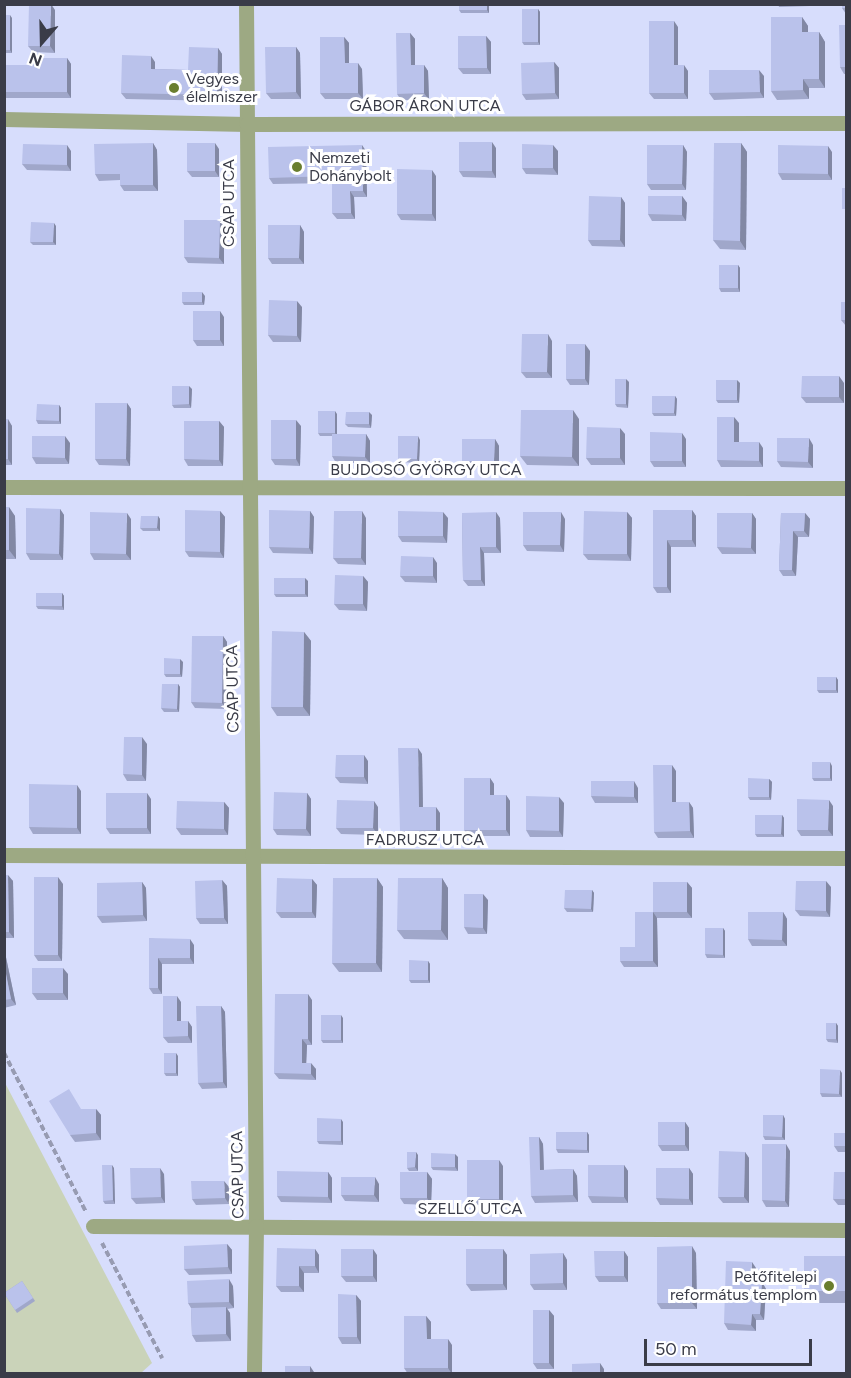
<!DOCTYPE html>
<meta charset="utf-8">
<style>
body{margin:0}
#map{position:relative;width:851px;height:1378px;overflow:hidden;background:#d7ddfc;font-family:Figtree,sans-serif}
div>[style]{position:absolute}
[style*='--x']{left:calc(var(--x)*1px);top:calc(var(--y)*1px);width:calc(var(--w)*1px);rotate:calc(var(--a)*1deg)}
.green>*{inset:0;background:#cad3b9}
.path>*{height:4px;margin-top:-2px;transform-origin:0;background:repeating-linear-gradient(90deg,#979bb2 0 6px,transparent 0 9px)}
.minor>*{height:15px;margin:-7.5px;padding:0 7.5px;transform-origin:7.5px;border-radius:7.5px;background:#9da983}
.tertiary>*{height:15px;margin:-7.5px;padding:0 7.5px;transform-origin:7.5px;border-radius:7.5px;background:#9da983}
.wall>*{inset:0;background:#a0a7ca}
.shaded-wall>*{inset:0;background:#8288a4}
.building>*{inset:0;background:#bac2eb}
.dots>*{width:16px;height:16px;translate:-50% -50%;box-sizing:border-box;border:3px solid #fff;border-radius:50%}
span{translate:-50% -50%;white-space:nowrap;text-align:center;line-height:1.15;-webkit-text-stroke:6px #fff;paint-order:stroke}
.poi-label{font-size:16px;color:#3a3c48}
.left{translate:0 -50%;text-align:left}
.right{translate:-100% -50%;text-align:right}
.street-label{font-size:16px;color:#3a3c48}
.frame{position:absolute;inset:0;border:6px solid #3a3c48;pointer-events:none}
.north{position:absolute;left:12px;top:12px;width:60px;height:60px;-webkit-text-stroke:4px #fff;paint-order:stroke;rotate:200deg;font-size:16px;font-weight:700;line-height:24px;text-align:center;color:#3a3c48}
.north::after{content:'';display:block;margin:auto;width:21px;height:27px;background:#3a3c48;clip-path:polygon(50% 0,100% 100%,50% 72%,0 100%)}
.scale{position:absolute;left:644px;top:1339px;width:168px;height:27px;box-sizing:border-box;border:3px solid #3a3c48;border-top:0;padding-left:8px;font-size:18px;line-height:21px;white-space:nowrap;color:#3a3c48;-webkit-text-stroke:4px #fff;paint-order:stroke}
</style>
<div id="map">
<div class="green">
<i style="clip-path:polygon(4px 1081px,152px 1363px,141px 1373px,5px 1373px)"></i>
</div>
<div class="path">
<i style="--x:4;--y:1053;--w:179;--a:62.7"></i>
<i style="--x:102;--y:1243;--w:130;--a:62.4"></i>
</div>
<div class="minor">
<i style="--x:4;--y:119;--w:243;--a:1.2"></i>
<i style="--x:4;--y:487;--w:842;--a:0.07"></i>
<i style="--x:4;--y:855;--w:842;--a:0.2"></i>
<i style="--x:93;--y:1226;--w:753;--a:0.3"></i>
</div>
<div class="tertiary">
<i style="--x:246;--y:4;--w:1222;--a:89.53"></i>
<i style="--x:256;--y:1226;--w:148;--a:90.8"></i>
<i style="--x:247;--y:124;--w:599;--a:-0.1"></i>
</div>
<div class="wall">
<i style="clip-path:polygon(489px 4px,489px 13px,461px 13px,459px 10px)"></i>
<i style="clip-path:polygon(778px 4px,810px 4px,810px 6px,779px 7px)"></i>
<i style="clip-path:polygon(846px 4px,846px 14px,842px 8px)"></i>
<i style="clip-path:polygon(538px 9px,540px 12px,540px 45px,524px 45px,522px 42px)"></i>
<i style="clip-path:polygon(55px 10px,55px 53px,33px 52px,28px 46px)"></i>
<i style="clip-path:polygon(4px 15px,12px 18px,12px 53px,4px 53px)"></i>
<i style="clip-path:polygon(802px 17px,808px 26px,808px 32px,819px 32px,825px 42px,825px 88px,809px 88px,809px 99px,777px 100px,771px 91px)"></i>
<i style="clip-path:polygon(846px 25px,846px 74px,844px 74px,840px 67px)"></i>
<i style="clip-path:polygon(678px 27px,678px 65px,688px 71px,688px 99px,654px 99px,649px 93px)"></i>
<i style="clip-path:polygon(410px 33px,415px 39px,415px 65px,424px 65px,428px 71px,429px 100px,401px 100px,397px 94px)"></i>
<i style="clip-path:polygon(486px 36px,491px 42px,491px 74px,463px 74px,458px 68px)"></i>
<i style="clip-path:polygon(344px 37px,349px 43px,349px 63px,362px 69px,363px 99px,325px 99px,320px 93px)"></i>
<i style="clip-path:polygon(296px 47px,300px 53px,301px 99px,271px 99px,266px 93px)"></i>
<i style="clip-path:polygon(218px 48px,222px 54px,222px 101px,126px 99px,121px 93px,155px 62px,155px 69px,188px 70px)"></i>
<i style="clip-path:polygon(67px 58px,71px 64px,71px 98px,4px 98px,4px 65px,32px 65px)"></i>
<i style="clip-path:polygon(554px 62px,559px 68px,559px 99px,526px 100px,522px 94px)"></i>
<i style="clip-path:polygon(764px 76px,764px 98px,714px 100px,709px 93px)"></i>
<i style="clip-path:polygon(153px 143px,157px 150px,158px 191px,124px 191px,120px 185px,120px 180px,99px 181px,95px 174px)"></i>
<i style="clip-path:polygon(741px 143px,747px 152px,746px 250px,720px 249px,713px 240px)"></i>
<i style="clip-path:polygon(683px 145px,687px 152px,686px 190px,651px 190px,647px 184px)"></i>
<i style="clip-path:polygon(496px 148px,496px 178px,463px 177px,459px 171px)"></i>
<i style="clip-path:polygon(219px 149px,219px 177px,192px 177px,187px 171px)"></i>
<i style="clip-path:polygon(71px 151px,71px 171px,27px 170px,22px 164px)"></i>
<i style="clip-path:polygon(366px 151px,367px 197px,354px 197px,355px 219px,337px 219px,332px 213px,332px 183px,273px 184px,269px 178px)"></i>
<i style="clip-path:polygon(558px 151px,558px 175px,526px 174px,522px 168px)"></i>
<i style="clip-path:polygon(832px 152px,832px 180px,782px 180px,778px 173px)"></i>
<i style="clip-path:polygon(436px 176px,436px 221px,401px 220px,397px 214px)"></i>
<i style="clip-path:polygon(682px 196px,687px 203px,686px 221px,652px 221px,648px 214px)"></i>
<i style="clip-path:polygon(621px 197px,625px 203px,625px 247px,592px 246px,588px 240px)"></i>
<i style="clip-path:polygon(220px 220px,224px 227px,224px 264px,188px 263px,184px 257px)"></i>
<i style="clip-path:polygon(300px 225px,304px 232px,304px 264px,272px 264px,268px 258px)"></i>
<i style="clip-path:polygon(56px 226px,56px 245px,33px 245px,30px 242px)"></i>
<i style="clip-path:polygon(738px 265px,740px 268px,740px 292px,721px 292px,719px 288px)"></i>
<i style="clip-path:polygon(205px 296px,204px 305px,184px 305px,182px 302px)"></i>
<i style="clip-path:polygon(846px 302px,846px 326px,841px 320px)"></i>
<i style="clip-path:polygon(302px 307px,301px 342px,273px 342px,268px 335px)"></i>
<i style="clip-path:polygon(224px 317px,224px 346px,197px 346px,193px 340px)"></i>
<i style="clip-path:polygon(552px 341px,552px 378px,526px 378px,521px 372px)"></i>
<i style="clip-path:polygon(590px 351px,589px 385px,570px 385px,566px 379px)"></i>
<i style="clip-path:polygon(629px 382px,628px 408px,617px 407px,615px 404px)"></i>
<i style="clip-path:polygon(740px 383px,739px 403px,718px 403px,716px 400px)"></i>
<i style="clip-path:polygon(844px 383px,844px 403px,806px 403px,801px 397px)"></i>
<i style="clip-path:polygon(192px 389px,191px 408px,174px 408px,172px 405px)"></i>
<i style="clip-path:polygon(675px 396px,677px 399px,676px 416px,654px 416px,652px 413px)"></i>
<i style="clip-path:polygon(127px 403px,131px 409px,130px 466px,99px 465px,95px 459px)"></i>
<i style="clip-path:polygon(59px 405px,61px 408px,61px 424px,38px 424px,36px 420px)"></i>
<i style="clip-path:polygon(337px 414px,337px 434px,366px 434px,370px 441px,370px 463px,336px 463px,332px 456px,332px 436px,320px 436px,318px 433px)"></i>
<i style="clip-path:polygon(372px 415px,371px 428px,348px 427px,345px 424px)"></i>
<i style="clip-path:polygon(4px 419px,12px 426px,12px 465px,4px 465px)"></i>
<i style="clip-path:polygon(579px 419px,579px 466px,527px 465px,520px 456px)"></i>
<i style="clip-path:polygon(219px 421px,224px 427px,223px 466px,188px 466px,184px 459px)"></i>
<i style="clip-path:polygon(739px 423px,739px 442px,763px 448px,763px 467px,721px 467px,717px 460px)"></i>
<i style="clip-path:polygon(301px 426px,300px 466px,275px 465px,271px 459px)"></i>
<i style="clip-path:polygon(625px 434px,625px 465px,591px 465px,586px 458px)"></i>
<i style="clip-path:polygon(495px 439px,499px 446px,499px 467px,466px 467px,462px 461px)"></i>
<i style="clip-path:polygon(686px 439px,686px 467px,654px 467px,650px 461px)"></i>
<i style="clip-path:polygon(420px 440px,419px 463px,400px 462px,398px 459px)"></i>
<i style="clip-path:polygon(70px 443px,69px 464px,36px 464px,32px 457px)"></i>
<i style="clip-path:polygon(813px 445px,813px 468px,781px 467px,777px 461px)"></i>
<i style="clip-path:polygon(4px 507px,15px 516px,16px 559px,4px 559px)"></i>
<i style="clip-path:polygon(60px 509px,64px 515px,63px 560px,30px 560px,26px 553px)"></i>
<i style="clip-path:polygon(653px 510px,692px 510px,696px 516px,696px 547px,671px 547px,671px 593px,657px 593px,653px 587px)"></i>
<i style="clip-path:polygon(220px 511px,225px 517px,224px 558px,189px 557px,185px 551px)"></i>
<i style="clip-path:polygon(310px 511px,314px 517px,313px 554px,273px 553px,269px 547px)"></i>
<i style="clip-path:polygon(627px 512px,632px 518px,631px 561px,588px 560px,583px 554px)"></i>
<i style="clip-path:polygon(462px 513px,500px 518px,501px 553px,484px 553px,485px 586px,468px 586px,463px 580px)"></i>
<i style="clip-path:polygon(752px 513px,756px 519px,756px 554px,722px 554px,717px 547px)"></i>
<i style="clip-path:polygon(781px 513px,805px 513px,810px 519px,809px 537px,798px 537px,796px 576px,783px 576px,779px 570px)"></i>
<i style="clip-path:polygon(158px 516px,160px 519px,160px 531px,143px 531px,140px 528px)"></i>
<i style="clip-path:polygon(366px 518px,366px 565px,338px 564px,333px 558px)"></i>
<i style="clip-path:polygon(448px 518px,447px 543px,402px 542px,398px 536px)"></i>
<i style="clip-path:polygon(131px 519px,131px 560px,94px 560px,90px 553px)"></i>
<i style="clip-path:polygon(565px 519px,564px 552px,527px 551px,523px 545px)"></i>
<i style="clip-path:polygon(437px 563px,437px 583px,405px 582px,400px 576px)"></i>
<i style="clip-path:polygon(363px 576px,368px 582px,367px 611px,339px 610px,334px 604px)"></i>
<i style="clip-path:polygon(308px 581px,308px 597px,276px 597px,274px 594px)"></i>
<i style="clip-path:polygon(62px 593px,64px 596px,64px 610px,38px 609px,36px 606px)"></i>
<i style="clip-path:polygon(304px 632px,311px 641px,310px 716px,277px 716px,271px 707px)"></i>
<i style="clip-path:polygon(223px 636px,227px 642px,226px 709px,195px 708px,191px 702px)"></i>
<i style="clip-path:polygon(183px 662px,182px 677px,166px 677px,164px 674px)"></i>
<i style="clip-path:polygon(836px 677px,838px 680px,838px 693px,819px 693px,817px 690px)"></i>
<i style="clip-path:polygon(178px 684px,180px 687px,179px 712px,164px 712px,161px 708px)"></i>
<i style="clip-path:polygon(147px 744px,146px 781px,127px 781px,123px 774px)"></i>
<i style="clip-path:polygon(422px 754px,423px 807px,440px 813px,440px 836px,404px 837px,400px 831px)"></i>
<i style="clip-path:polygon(368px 761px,368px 784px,340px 783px,335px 777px)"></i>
<i style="clip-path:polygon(832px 766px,832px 781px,814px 781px,812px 778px)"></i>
<i style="clip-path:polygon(676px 771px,676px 802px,689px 802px,693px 808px,694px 838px,658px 838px,654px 832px)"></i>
<i style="clip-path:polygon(490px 778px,494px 784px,494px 795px,506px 795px,510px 801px,510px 836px,469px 836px,464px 830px)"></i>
<i style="clip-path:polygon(769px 779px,772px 782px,771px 800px,750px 800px,748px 797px)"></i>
<i style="clip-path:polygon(638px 788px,638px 803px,595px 803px,591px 796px)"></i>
<i style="clip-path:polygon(81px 791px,81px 834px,33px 834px,29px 827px)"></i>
<i style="clip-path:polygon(307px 793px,311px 799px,311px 836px,277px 835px,273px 829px)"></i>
<i style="clip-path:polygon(151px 799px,151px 834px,110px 834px,106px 828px)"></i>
<i style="clip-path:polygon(224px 802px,229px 808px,228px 835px,181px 835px,176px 828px)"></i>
<i style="clip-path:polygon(564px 803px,563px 837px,530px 837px,526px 830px)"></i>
<i style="clip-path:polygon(833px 806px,833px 836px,801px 836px,797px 830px)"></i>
<i style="clip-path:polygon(378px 807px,378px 835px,341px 834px,336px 828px)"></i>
<i style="clip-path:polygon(782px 815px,784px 818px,784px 837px,757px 837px,755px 834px)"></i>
<i style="clip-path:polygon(4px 875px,13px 881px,14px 938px,4px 938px)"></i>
<i style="clip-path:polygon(377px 878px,383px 887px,382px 972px,339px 972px,332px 963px)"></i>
<i style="clip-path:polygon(442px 878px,448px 888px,448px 940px,404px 939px,397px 930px)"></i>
<i style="clip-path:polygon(312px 879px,317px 885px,316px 918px,281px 918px,276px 912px)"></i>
<i style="clip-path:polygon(222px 880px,227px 886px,228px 924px,200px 924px,196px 918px)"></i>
<i style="clip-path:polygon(142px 882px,146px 888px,147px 921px,102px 923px,97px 916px)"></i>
<i style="clip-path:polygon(687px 882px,692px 888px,692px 918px,657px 918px,658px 967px,624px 967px,620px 961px,635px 947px,653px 912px)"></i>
<i style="clip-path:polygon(63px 884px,62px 961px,38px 961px,34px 955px)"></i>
<i style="clip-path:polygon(831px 887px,830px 917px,800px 916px,795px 910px)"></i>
<i style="clip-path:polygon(592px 890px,594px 893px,593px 912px,567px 912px,564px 908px)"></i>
<i style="clip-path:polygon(488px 900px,487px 934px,468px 934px,464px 927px)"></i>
<i style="clip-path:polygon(783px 912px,787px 919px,787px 946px,752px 946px,748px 939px)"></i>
<i style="clip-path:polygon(723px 928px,725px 931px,725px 958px,707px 958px,705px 954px)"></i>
<i style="clip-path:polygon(149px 938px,194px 945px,194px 964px,162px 964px,162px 994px,153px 994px,149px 988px)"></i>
<i style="clip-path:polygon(4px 948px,16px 1005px,4px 1008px)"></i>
<i style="clip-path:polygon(428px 961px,430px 964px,430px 983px,411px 983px,409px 980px)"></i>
<i style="clip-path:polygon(68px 974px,68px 1000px,37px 1000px,32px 993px)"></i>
<i style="clip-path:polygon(312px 1000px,312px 1045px,307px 1045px,306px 1063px,316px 1069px,316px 1080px,279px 1079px,274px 1073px)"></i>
<i style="clip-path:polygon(181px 1002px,181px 1021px,188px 1021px,192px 1027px,192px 1043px,168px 1043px,163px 1037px)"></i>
<i style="clip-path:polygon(221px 1006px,225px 1012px,227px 1088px,202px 1089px,198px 1083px)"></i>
<i style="clip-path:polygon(343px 1018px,343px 1043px,323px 1043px,321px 1040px)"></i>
<i style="clip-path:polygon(836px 1023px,838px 1026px,838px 1043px,828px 1042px,826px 1039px)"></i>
<i style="clip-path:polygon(178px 1056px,178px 1076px,166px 1076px,164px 1073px)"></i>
<i style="clip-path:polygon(842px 1073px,842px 1097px,822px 1097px,820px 1093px)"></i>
<i style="clip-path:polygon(82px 1109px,96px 1109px,101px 1115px,101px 1140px,75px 1142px,70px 1135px)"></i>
<i style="clip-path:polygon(783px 1115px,785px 1119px,785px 1140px,765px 1140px,763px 1136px)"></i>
<i style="clip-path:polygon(343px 1122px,343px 1145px,319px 1144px,317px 1141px)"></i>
<i style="clip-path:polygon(685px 1122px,689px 1128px,689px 1151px,662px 1151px,658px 1145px)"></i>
<i style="clip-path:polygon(587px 1132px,589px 1135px,589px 1153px,558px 1153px,556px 1149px)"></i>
<i style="clip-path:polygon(846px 1133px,846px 1152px,838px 1152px,834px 1146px)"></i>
<i style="clip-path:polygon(539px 1137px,543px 1144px,544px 1170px,573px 1169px,577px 1176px,578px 1202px,535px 1203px,531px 1196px)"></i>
<i style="clip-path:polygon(790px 1151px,789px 1207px,766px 1207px,762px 1200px)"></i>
<i style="clip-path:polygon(745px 1152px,749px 1158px,749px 1203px,723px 1203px,718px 1197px)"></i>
<i style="clip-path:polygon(418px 1155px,418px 1171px,409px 1171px,407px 1168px)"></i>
<i style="clip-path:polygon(458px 1157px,458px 1171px,433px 1170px,431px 1167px)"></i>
<i style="clip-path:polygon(624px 1165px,628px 1171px,628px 1203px,592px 1203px,588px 1196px)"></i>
<i style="clip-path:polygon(503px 1166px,503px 1205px,471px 1205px,467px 1199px)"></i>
<i style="clip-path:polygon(114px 1168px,115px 1204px,105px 1204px,103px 1201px)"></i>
<i style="clip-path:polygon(689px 1168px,693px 1174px,693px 1205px,660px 1205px,656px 1198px)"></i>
<i style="clip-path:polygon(328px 1172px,332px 1178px,332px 1203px,281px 1202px,277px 1196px)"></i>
<i style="clip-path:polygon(427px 1172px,432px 1179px,431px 1205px,404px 1204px,400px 1198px)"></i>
<i style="clip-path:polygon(846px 1172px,846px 1205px,838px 1205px,833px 1199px)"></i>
<i style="clip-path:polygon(164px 1174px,165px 1203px,136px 1204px,131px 1198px)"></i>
<i style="clip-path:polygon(379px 1184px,379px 1202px,345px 1201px,341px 1195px)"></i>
<i style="clip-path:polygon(229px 1187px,229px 1204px,196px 1205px,192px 1199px)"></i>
<i style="clip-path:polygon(227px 1244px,232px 1250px,232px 1274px,189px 1275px,184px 1269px)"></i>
<i style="clip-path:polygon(315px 1249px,319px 1255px,319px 1273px,304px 1273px,304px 1292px,281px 1292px,276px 1286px)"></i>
<i style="clip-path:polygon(503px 1249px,507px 1255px,507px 1290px,471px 1291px,466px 1284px)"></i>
<i style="clip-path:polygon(624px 1251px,628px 1257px,628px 1282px,599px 1282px,595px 1276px)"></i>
<i style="clip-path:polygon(563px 1253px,567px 1260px,567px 1290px,534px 1290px,530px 1284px)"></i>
<i style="clip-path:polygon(696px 1253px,697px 1309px,661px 1309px,657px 1303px)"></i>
<i style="clip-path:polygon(377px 1255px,377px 1282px,346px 1282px,341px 1276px)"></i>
<i style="clip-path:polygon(846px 1256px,846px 1303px,812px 1303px,804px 1291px)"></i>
<i style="clip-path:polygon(756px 1268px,755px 1282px,762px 1282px,766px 1289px,764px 1320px,756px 1320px,756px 1331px,728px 1330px,724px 1323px)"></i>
<i style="clip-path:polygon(22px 1281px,35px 1301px,17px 1313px,4px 1293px)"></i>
<i style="clip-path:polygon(233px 1286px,234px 1308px,227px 1309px,230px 1313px,231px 1341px,196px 1342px,192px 1335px,191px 1308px,188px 1303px)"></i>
<i style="clip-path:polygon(356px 1295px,361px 1301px,361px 1344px,342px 1344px,338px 1337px)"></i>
<i style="clip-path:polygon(549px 1310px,554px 1316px,554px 1369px,537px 1369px,533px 1363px)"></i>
<i style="clip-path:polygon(426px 1316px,431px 1322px,431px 1339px,452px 1345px,452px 1374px,408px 1374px,404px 1368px)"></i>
</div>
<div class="shaded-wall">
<i style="clip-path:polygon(51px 4px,55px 10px,55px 53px,50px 46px)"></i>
<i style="clip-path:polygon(487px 4px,489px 4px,489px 13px,487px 10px)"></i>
<i style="clip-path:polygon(538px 9px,540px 12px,540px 45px,538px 42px)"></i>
<i style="clip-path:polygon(10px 15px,12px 18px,12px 53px,10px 50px)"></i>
<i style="clip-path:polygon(802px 17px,808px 26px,808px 41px,802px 32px)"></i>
<i style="clip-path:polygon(674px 21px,678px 27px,678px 71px,674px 65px)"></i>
<i style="clip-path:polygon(819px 32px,825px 42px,825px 88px,819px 79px)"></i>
<i style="clip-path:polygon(410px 33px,415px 39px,415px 71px,411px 65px)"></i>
<i style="clip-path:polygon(486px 36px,491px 42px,491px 74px,487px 68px)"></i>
<i style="clip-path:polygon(344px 37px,349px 43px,349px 69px,345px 63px)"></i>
<i style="clip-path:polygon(296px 47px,300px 53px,301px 99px,296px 92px)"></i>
<i style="clip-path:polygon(218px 48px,222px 54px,222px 101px,217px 95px)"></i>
<i style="clip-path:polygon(151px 56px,155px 62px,155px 75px,151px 69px)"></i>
<i style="clip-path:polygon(67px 58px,71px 64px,71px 98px,67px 92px)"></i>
<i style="clip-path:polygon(554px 62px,559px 68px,559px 99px,555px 93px)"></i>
<i style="clip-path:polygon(358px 63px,362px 69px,363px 99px,358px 93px)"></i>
<i style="clip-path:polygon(424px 65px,428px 71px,429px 100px,424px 93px)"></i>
<i style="clip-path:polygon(684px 65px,688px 71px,688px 99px,684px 93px)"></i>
<i style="clip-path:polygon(759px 70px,764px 76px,764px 98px,760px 92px)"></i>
<i style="clip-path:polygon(803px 79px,809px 88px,809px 99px,803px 90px)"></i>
<i style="clip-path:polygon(492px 142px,496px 148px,496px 178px,492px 171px)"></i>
<i style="clip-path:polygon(153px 143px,157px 150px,158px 191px,153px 185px)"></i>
<i style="clip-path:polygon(215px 143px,219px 149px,219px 177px,215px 171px)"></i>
<i style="clip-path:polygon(741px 143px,747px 152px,746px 250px,740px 241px)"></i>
<i style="clip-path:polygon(67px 145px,71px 151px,71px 171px,67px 165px)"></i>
<i style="clip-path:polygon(362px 145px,366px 151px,367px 197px,363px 191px)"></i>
<i style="clip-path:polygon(553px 145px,558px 151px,558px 175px,553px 168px)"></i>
<i style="clip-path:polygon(683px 145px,687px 152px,686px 190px,682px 184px)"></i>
<i style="clip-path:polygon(828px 146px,832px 152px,832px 180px,828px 174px)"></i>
<i style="clip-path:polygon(432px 170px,436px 176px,436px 221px,432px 214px)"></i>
<i style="clip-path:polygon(350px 191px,354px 197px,355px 219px,351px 213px)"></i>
<i style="clip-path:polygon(682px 196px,687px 203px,686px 221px,682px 215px)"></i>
<i style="clip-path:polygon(621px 197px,625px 203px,625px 247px,620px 240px)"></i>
<i style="clip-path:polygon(220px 220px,224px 227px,224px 264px,219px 258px)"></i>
<i style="clip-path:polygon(54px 223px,56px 226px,56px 245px,53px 242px)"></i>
<i style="clip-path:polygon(300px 225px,304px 232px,304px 264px,299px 258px)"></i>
<i style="clip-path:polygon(738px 265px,740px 268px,740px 292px,738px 288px)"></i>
<i style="clip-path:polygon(202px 292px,205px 296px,204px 305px,202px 302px)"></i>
<i style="clip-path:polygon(297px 301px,302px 307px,301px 342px,297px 336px)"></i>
<i style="clip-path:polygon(220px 311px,224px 317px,224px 346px,220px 340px)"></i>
<i style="clip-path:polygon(548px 334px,552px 341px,552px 378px,547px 372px)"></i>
<i style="clip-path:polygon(585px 344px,590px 351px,589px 385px,585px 379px)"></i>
<i style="clip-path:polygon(839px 376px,844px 383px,844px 403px,839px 397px)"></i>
<i style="clip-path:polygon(626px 379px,629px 382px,628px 408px,626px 404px)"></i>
<i style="clip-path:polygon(737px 380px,740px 383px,739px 403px,737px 400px)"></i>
<i style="clip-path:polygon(189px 386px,192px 389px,191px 408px,189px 404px)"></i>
<i style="clip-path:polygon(675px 396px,677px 399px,676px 416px,674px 413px)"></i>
<i style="clip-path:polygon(127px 403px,131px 409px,130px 466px,126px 459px)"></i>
<i style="clip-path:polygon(59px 405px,61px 408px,61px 424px,59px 421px)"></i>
<i style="clip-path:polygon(573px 410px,579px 419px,579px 466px,572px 457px)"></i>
<i style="clip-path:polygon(335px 411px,337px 414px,337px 436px,335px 433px)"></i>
<i style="clip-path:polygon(369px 412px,372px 415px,371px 428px,369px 424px)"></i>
<i style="clip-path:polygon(734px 417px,739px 423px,739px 448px,734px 442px)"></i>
<i style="clip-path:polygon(8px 419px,12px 426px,12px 465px,8px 459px)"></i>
<i style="clip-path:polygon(296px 420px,301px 426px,300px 466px,296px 459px)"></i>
<i style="clip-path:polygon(219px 421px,224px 427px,223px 466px,219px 460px)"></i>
<i style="clip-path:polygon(620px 428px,625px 434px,625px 465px,620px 458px)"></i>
<i style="clip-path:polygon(682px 433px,686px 439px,686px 467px,682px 461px)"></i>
<i style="clip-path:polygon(366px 434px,370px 441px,370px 463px,365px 457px)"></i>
<i style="clip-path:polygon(65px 436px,70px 443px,69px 464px,65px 458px)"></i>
<i style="clip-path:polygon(418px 436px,420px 440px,419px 463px,417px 459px)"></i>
<i style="clip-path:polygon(809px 438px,813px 445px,813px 468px,808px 462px)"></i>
<i style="clip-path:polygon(495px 439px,499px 446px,499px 467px,494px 461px)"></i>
<i style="clip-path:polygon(759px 442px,763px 448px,763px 467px,759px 461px)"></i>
<i style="clip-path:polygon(9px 507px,15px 516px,16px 559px,9px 550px)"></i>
<i style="clip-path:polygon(60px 509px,64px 515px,63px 560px,59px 554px)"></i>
<i style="clip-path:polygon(692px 510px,696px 516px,696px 547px,692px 540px)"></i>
<i style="clip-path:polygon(220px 511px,225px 517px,224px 558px,220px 552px)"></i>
<i style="clip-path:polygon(310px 511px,314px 517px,313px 554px,309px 548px)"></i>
<i style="clip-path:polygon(362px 511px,366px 518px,366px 565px,361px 558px)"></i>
<i style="clip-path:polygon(443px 512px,448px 518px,447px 543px,443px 536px)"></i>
<i style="clip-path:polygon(496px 512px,500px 518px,501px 553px,496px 547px)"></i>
<i style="clip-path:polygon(561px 512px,565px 519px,564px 552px,560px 545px)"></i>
<i style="clip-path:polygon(627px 512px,632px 518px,631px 561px,627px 554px)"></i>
<i style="clip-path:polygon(127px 513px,131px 519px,131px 560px,126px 554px)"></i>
<i style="clip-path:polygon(752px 513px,756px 519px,756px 554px,751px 548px)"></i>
<i style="clip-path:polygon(805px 513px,810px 519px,809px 537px,804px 531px)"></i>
<i style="clip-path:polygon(158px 516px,160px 519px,160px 531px,157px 528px)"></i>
<i style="clip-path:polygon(793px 531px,798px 537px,796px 576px,792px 570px)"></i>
<i style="clip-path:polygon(667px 540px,671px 547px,671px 593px,667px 587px)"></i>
<i style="clip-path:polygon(480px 547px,484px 553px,485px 586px,481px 580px)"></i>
<i style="clip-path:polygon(433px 557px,437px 563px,437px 583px,433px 576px)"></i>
<i style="clip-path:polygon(363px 576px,368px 582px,367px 611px,363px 604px)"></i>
<i style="clip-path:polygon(305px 578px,308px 581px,308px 597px,305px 594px)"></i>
<i style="clip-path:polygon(62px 593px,64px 596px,64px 610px,62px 606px)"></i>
<i style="clip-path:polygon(304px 632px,311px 641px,310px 716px,303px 707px)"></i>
<i style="clip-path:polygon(223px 636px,227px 642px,226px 709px,222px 703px)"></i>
<i style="clip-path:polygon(180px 659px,183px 662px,182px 677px,180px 674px)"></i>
<i style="clip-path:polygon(836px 677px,838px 680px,838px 693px,836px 690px)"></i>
<i style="clip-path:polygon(178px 684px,180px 687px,179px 712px,177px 709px)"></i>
<i style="clip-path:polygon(142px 737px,147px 744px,146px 781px,142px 775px)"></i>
<i style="clip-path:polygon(418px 748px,422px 754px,423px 814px,419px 807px)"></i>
<i style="clip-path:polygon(364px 755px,368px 761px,368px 784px,364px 777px)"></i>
<i style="clip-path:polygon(830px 762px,832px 766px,832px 781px,830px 778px)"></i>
<i style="clip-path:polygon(672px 765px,676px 771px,676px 808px,672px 802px)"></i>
<i style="clip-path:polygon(490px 778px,494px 784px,494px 801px,490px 795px)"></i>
<i style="clip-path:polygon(769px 779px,772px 782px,771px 800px,769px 797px)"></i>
<i style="clip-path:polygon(634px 781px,638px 788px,638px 803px,634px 797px)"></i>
<i style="clip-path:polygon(77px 785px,81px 791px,81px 834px,77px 828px)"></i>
<i style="clip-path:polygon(147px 793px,151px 799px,151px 834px,147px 828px)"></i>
<i style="clip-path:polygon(307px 793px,311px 799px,311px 836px,306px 829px)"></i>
<i style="clip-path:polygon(506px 795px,510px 801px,510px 836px,506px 830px)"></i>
<i style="clip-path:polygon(559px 797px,564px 803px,563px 837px,559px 831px)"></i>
<i style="clip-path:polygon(829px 800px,833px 806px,833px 836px,828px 830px)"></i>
<i style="clip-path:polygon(374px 801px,378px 807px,378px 835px,373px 828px)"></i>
<i style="clip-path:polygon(224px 802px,229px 808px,228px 835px,224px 829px)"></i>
<i style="clip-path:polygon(689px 802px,693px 808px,694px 838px,690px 831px)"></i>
<i style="clip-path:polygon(436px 807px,440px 813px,440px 836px,436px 830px)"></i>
<i style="clip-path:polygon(782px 815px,784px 818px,784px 837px,781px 834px)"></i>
<i style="clip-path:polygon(8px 875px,13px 881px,14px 938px,9px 932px)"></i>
<i style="clip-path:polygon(58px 877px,63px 884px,62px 961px,58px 955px)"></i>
<i style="clip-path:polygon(377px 878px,383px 887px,382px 972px,376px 963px)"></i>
<i style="clip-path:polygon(442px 878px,448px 888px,448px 940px,441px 930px)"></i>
<i style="clip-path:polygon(312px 879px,317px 885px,316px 918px,312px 912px)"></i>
<i style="clip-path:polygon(222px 880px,227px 886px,228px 924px,224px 918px)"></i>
<i style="clip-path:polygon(826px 881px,831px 887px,830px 917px,826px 911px)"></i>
<i style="clip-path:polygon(142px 882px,146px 888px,147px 921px,143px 915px)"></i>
<i style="clip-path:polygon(687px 882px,692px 888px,692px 918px,687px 912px)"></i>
<i style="clip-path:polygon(592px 890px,594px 893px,593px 912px,591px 909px)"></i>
<i style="clip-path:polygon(483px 894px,488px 900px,487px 934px,483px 928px)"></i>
<i style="clip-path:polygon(653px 912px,657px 918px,658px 967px,653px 961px)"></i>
<i style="clip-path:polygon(783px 912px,787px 919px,787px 946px,782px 940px)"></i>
<i style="clip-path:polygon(723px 928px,725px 931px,725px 958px,723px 955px)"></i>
<i style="clip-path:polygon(190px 939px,194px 945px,194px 964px,190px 958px)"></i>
<i style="clip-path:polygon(4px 948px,16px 1005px,11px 999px,4px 964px)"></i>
<i style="clip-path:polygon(158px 958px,162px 964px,162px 994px,158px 988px)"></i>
<i style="clip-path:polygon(428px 961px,430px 964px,430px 983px,428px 980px)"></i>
<i style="clip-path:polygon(63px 968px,68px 974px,68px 1000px,63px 993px)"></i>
<i style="clip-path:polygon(308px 994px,312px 1000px,312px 1045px,308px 1039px)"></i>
<i style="clip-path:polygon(177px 996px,181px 1002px,181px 1027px,177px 1021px)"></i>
<i style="clip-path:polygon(221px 1006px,225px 1012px,227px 1088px,223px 1082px)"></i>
<i style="clip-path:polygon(341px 1015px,343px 1018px,343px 1043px,341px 1040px)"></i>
<i style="clip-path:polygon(188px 1021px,192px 1027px,192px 1043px,188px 1036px)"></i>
<i style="clip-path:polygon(836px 1023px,838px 1026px,838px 1043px,836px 1039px)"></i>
<i style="clip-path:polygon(302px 1039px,307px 1045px,306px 1069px,302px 1063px)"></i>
<i style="clip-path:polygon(176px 1053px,178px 1056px,178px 1076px,176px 1073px)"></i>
<i style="clip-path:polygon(311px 1063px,316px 1069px,316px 1080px,311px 1074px)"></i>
<i style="clip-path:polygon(840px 1070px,842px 1073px,842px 1097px,839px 1094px)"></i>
<i style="clip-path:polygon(96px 1109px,101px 1115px,101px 1140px,96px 1133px)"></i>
<i style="clip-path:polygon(783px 1115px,785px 1119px,785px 1140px,782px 1137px)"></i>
<i style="clip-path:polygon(341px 1119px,343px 1122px,343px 1145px,341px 1141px)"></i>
<i style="clip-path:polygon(685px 1122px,689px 1128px,689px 1151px,685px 1145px)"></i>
<i style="clip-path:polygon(587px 1132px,589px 1135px,589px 1153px,587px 1150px)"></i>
<i style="clip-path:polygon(539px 1137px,543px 1144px,544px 1176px,540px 1170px)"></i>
<i style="clip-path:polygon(786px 1144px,790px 1151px,789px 1207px,785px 1201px)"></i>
<i style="clip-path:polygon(416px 1152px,418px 1155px,418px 1171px,415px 1167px)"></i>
<i style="clip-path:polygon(745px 1152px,749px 1158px,749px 1203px,744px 1197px)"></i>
<i style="clip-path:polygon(455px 1154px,458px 1157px,458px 1171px,455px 1167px)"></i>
<i style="clip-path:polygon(499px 1160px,503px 1166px,503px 1205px,499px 1199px)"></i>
<i style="clip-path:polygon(112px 1165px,114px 1168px,115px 1204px,113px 1200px)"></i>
<i style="clip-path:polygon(624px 1165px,628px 1171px,628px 1203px,624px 1197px)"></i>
<i style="clip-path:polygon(160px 1168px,164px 1174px,165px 1203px,161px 1197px)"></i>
<i style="clip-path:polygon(689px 1168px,693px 1174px,693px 1205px,689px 1199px)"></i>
<i style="clip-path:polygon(573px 1169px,577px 1176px,578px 1202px,573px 1195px)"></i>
<i style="clip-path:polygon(328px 1172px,332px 1178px,332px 1203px,328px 1197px)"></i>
<i style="clip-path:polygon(427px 1172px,432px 1179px,431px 1205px,427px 1198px)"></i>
<i style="clip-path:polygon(375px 1177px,379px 1184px,379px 1202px,374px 1195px)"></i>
<i style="clip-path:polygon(224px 1181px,229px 1187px,229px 1204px,225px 1198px)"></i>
<i style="clip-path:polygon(227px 1244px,232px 1250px,232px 1274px,228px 1267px)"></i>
<i style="clip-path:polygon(692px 1246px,696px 1253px,697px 1309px,692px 1303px)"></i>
<i style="clip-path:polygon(315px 1249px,319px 1255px,319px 1273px,315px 1266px)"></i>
<i style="clip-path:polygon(373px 1249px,377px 1255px,377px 1282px,373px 1276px)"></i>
<i style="clip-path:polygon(503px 1249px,507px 1255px,507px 1290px,503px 1284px)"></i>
<i style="clip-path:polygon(624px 1251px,628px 1257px,628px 1282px,624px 1276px)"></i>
<i style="clip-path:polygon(563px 1253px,567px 1260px,567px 1290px,563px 1283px)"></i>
<i style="clip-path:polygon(752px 1262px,756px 1268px,755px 1288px,751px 1282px)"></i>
<i style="clip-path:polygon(299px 1266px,304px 1273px,304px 1292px,299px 1286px)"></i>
<i style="clip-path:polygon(229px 1279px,233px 1286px,234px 1308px,229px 1302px)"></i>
<i style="clip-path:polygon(762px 1282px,766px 1289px,764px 1320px,760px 1314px)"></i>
<i style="clip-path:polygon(356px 1295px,361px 1301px,361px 1344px,357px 1337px)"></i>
<i style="clip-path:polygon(226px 1307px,230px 1313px,231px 1341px,226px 1334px)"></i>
<i style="clip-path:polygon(549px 1310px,554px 1316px,554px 1369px,549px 1363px)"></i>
<i style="clip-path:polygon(752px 1314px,756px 1320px,756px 1331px,751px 1325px)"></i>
<i style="clip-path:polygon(426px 1316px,431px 1322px,431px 1345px,427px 1339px)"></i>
<i style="clip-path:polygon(448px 1339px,452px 1345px,452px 1374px,448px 1368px)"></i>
<i style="clip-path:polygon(600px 1363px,604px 1369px,604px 1374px,600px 1374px)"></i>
<i style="clip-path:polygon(310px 1366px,314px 1372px,314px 1374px,310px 1374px)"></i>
</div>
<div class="building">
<i style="clip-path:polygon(29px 4px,51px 4px,50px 46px,28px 46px)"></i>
<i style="clip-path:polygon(459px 4px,487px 4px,487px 10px,459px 10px)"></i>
<i style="clip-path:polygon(842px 4px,846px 4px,846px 8px,842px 8px)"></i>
<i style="clip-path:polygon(522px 9px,538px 9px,538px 42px,522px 42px)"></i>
<i style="clip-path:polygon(4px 15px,10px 15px,10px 50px,4px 50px)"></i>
<i style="clip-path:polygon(771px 17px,802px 17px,802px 32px,819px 32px,819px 79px,803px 79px,803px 90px,771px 91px)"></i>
<i style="clip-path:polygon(649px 21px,674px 21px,674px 65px,684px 65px,684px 93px,649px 93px)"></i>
<i style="clip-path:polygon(839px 25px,846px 25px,846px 67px,840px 67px)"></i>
<i style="clip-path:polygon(396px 33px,410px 33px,411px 65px,424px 65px,424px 93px,397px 94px)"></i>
<i style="clip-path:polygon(458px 36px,486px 36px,487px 68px,458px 68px)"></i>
<i style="clip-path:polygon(320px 37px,344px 37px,345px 63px,358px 63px,358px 93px,320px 93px)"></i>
<i style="clip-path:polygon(189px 47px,218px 48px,217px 95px,121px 93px,122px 55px,151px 56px,151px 69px,188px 70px)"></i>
<i style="clip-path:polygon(265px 47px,296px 47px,296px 92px,266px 93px)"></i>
<i style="clip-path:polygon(31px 58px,67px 58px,67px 92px,4px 92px,4px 65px,32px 65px)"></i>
<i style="clip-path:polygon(554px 62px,555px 93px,522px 94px,521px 63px)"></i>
<i style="clip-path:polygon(709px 70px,759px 70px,760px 92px,709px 93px)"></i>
<i style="clip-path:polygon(459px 142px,492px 142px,492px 171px,459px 171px)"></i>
<i style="clip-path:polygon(153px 143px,153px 185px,120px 185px,120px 174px,95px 174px,94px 144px)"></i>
<i style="clip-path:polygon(187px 143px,215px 143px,215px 171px,187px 171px)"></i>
<i style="clip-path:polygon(714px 143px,741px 143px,740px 241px,713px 240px)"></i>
<i style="clip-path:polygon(23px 144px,67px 145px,67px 165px,22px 164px)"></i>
<i style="clip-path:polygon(522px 144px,553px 145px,553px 168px,522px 168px)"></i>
<i style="clip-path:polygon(362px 145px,363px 191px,350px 191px,351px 213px,332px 213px,332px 176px,269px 178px,268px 147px)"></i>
<i style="clip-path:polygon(647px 145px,683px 145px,682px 184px,647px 184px)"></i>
<i style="clip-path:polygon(778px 145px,828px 146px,828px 174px,778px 173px)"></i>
<i style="clip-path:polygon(397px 169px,432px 170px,432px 214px,397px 214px)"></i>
<i style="clip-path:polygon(842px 188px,846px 188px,846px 209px,842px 209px)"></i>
<i style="clip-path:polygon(589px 196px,621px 197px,620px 240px,588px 240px)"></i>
<i style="clip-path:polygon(648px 196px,682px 196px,682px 215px,648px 214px)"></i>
<i style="clip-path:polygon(184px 220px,220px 220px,219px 258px,184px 257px)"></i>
<i style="clip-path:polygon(31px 222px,54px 223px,53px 242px,30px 242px)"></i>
<i style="clip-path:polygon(268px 225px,300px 225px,299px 258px,268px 258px)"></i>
<i style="clip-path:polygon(845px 225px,846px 225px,846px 245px,845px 245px)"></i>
<i style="clip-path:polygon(719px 265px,738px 265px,738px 288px,719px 288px)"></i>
<i style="clip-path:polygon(182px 292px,202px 292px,202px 302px,182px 302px)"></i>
<i style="clip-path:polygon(269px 300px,297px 301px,297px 336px,268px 335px)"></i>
<i style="clip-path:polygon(841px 302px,846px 302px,846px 320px,841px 320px)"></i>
<i style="clip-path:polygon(193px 311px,220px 311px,220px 340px,193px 340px)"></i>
<i style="clip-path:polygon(522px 334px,548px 334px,547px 372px,521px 372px)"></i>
<i style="clip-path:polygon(566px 344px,585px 344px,585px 379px,566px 379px)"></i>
<i style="clip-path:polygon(802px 376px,839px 376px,839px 397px,801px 397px)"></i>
<i style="clip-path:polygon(615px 379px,626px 379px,626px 404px,615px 404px)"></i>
<i style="clip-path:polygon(716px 380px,737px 380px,737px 400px,716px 400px)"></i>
<i style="clip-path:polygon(172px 386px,189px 386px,189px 404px,172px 405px)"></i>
<i style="clip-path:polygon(652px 396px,675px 396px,674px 413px,652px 413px)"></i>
<i style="clip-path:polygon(95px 403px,127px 403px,126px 459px,95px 459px)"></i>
<i style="clip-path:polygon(37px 404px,59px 405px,59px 421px,36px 420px)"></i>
<i style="clip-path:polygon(521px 410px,573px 410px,572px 457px,520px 456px)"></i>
<i style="clip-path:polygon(318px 411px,335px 411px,335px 433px,318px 433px)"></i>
<i style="clip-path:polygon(346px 412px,369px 412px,369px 424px,345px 424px)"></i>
<i style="clip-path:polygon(717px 417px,734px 417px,734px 442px,759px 442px,759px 461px,717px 460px)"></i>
<i style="clip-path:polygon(4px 419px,8px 419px,8px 459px,4px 459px)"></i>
<i style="clip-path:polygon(271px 420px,296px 420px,296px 459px,271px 459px)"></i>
<i style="clip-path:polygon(184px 421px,219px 421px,219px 460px,184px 459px)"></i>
<i style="clip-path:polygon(587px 427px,620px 428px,620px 458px,586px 458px)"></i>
<i style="clip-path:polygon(650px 432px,682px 433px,682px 461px,650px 461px)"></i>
<i style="clip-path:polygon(332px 434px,366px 434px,365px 457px,332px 456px)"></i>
<i style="clip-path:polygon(32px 436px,65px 436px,65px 458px,32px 457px)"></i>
<i style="clip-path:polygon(398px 436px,418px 436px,417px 459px,398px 459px)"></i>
<i style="clip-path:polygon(777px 438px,809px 438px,808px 462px,777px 461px)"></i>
<i style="clip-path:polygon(462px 439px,495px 439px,494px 461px,462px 461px)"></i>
<i style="clip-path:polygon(4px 507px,9px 507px,9px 550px,4px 550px)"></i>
<i style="clip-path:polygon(26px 508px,60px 509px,59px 554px,26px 553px)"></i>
<i style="clip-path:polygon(185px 510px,220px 511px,220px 552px,185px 551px)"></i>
<i style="clip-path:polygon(269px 510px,310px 511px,309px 548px,269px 547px)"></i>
<i style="clip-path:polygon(653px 510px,692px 510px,692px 540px,667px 540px,667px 587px,653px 587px)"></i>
<i style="clip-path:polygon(334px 511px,362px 511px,361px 558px,333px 558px)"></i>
<i style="clip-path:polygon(398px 511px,443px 512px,443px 536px,398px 536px)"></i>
<i style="clip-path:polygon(584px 511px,627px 512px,627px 554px,583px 554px)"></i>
<i style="clip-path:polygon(90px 512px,127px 513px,126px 554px,90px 553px)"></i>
<i style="clip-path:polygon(496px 512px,496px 547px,480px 547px,481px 580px,463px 580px,462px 513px)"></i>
<i style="clip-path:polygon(523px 512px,561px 512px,560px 545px,523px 545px)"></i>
<i style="clip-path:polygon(717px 513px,752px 513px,751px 548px,717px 547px)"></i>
<i style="clip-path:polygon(781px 513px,805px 513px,804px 531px,793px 531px,792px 570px,779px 570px)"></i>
<i style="clip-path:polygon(141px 516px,158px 516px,157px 528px,140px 528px)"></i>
<i style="clip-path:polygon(401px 556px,433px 557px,433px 576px,400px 576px)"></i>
<i style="clip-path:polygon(335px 575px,363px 576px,363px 604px,334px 604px)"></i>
<i style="clip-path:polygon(274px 578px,305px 578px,305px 594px,274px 594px)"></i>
<i style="clip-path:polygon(36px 593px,62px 593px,62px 606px,36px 606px)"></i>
<i style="clip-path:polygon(272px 631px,304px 632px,303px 707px,271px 707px)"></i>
<i style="clip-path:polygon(192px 636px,223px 636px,222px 703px,191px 702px)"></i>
<i style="clip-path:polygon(164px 658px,180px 659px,180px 674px,164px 674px)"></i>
<i style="clip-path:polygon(817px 677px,836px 677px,836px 690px,817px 690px)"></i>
<i style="clip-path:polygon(162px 684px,178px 684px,177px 709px,161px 708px)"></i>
<i style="clip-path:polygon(124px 737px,142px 737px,142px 775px,123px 774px)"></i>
<i style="clip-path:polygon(398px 748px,418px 748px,419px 807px,436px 807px,436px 830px,400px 831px)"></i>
<i style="clip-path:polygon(336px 755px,364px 755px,364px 777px,335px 777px)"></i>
<i style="clip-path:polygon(812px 762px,830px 762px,830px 778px,812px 778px)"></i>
<i style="clip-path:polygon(653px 765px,672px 765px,672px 802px,689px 802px,690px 831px,654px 832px)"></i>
<i style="clip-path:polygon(464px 778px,490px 778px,490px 795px,506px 795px,506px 830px,464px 830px)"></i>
<i style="clip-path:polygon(748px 778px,769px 779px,769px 797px,748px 797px)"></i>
<i style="clip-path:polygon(591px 781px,634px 781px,634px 797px,591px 796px)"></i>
<i style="clip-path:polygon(29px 784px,77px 785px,77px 828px,29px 827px)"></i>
<i style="clip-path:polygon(274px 792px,307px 793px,306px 829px,273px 829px)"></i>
<i style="clip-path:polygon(106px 793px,147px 793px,147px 828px,106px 828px)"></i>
<i style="clip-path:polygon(526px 796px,559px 797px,559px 831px,526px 830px)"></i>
<i style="clip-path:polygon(797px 799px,829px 800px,828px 830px,797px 830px)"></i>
<i style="clip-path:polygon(337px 800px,374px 801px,373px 828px,336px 828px)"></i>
<i style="clip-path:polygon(177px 801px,224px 802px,224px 829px,176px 828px)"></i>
<i style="clip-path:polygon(755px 815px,782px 815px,781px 834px,755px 834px)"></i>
<i style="clip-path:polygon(4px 875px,8px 875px,9px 932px,4px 932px)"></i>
<i style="clip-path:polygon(34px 877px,58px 877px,58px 955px,34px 955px)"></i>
<i style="clip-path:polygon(277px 878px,312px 879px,312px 912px,276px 912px)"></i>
<i style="clip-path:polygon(333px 878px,377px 878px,376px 963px,332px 963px)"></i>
<i style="clip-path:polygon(398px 878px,442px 878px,441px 930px,397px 930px)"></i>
<i style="clip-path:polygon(222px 880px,224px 918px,196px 918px,195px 881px)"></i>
<i style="clip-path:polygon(796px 881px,826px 881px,826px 911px,795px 910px)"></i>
<i style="clip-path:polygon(142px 882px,143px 915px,97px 916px,97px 883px)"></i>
<i style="clip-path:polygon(653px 882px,687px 882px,687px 912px,653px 912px)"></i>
<i style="clip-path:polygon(565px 890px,592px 890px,591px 909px,564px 908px)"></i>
<i style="clip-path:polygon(464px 894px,483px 894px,483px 928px,464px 927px)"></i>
<i style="clip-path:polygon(635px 912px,653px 912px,653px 961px,620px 961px,620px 947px,635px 947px)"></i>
<i style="clip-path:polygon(748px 912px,783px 912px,782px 940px,748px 939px)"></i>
<i style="clip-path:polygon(705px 928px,723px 928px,723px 955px,705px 954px)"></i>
<i style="clip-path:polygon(149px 938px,190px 939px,190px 958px,158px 958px,158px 988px,149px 988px)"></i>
<i style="clip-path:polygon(409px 960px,428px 961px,428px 980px,409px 980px)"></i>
<i style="clip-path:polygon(4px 964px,11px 999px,4px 1000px)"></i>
<i style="clip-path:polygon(32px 968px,63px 968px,63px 993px,32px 993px)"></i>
<i style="clip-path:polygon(275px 994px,308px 994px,308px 1039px,302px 1039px,302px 1063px,311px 1063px,311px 1074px,274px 1073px)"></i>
<i style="clip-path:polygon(163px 996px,177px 996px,177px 1021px,188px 1021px,188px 1036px,163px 1037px)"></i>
<i style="clip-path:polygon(196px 1006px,221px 1006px,223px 1082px,198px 1083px)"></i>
<i style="clip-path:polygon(321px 1015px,341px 1015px,341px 1040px,321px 1040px)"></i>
<i style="clip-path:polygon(826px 1023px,836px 1023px,836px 1039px,826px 1039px)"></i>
<i style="clip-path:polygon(164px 1053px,176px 1053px,176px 1073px,164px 1073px)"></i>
<i style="clip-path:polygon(820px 1069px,840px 1070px,839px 1094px,820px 1093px)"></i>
<i style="clip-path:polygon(69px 1089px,81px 1109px,96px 1109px,96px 1133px,70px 1135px,49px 1101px)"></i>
<i style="clip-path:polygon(763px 1115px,783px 1115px,782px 1137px,763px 1136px)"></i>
<i style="clip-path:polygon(317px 1118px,341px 1119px,341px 1141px,317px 1141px)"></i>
<i style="clip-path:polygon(658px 1122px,685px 1122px,685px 1145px,658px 1145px)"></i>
<i style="clip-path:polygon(556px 1132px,587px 1132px,587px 1150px,556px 1149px)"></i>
<i style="clip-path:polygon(834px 1133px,846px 1133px,846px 1146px,834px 1146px)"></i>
<i style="clip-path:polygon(529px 1137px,539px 1137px,540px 1170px,573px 1169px,573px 1195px,531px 1196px)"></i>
<i style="clip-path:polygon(762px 1144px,786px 1144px,785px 1201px,762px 1200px)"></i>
<i style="clip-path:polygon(719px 1151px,745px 1152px,744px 1197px,718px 1197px)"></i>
<i style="clip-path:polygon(407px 1152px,416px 1152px,415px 1167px,407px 1168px)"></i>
<i style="clip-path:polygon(431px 1153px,455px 1154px,455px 1167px,431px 1167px)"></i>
<i style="clip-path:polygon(467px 1160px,499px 1160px,499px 1199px,467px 1199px)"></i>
<i style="clip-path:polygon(102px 1165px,112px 1165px,113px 1200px,103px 1201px)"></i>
<i style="clip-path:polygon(588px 1165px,624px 1165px,624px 1197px,588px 1196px)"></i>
<i style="clip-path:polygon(130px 1168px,160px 1168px,161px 1197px,131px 1198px)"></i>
<i style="clip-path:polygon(656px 1168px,689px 1168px,689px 1199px,656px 1198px)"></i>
<i style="clip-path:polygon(277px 1171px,328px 1172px,328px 1197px,277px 1196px)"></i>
<i style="clip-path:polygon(400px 1172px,427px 1172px,427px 1198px,400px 1198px)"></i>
<i style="clip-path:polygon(834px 1172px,846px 1172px,846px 1199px,833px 1199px)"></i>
<i style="clip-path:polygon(341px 1177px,375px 1177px,374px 1195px,341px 1195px)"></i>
<i style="clip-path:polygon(191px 1181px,224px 1181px,225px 1198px,192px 1199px)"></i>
<i style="clip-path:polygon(227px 1244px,228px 1267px,184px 1269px,184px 1246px)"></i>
<i style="clip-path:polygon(692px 1246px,692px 1303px,657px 1303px,657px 1247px)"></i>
<i style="clip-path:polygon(277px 1248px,315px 1249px,315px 1266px,299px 1266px,299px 1286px,276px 1286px)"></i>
<i style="clip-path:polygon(341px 1249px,373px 1249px,373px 1276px,341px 1276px)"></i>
<i style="clip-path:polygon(466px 1249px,503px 1249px,503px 1284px,466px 1284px)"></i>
<i style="clip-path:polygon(594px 1251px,624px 1251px,624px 1276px,595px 1276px)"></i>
<i style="clip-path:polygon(563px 1253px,563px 1283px,530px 1284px,530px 1254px)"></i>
<i style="clip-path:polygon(804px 1256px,846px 1256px,846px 1291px,804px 1291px)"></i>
<i style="clip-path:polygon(726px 1261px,752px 1262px,751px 1282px,762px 1282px,760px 1314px,752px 1314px,751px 1325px,724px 1323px)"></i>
<i style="clip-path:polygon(229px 1279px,229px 1302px,188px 1303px,187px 1281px)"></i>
<i style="clip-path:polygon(22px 1281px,33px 1298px,15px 1310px,4px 1293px)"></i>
<i style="clip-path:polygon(338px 1294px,356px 1295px,357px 1337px,338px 1337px)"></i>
<i style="clip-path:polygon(226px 1307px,226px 1334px,192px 1335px,191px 1308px)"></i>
<i style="clip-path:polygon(533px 1310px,549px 1310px,549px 1363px,533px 1363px)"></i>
<i style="clip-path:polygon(404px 1316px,426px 1316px,427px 1339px,448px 1339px,448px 1368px,404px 1368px)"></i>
<i style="clip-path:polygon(600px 1363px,600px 1374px,572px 1374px,572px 1364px)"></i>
<i style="clip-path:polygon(285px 1366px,310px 1366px,310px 1374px,285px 1374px)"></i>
</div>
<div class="dots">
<i style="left:174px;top:88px;background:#6a7e2e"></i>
<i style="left:297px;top:167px;background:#6a7e2e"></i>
<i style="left:829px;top:1286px;background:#6a7e2e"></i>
</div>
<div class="poi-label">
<span class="left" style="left:186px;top:88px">Vegyes<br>élelmiszer</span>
<span class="left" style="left:309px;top:167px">Nemzeti<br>Dohánybolt</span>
<span class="right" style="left:817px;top:1286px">Petőfitelepi<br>református templom</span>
</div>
<div class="street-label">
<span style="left:425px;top:106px">GÁBOR ÁRON UTCA</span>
<span style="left:229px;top:203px;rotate:-90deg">CSAP UTCA</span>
<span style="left:426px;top:470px">BUJDOSÓ GYÖRGY UTCA</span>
<span style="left:233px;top:689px;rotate:-91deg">CSAP UTCA</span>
<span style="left:425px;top:840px">FADRUSZ UTCA</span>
<span style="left:238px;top:1175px;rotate:-91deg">CSAP UTCA</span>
<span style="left:470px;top:1209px">SZELLŐ UTCA</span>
</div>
<div class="frame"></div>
<div class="north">N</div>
<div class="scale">50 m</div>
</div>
